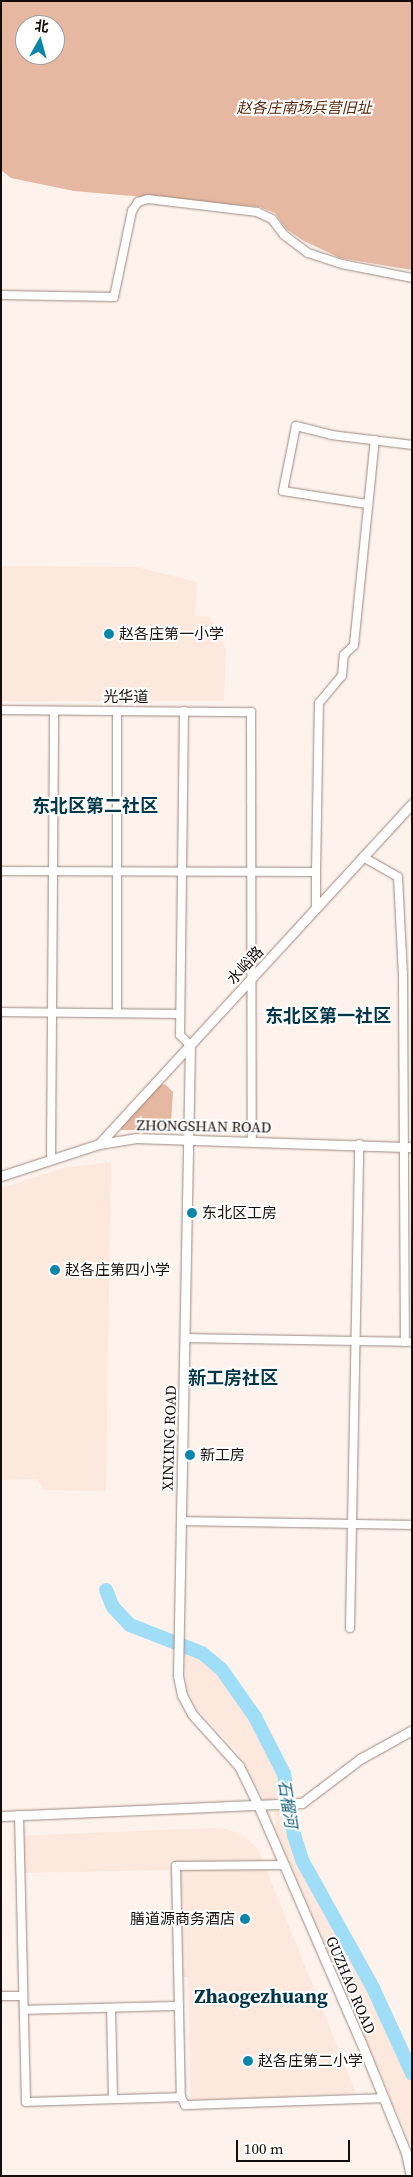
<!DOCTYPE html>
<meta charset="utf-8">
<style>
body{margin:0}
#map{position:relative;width:413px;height:2177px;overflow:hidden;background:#fdf2ec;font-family:"Source Serif 4","Noto Sans SC",serif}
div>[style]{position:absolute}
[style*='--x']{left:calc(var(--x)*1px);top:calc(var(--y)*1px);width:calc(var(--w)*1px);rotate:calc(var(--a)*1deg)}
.built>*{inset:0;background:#fde8de}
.green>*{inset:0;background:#e6b8a1}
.river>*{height:14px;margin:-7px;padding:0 7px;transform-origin:7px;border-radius:7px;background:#a0ddf6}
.roads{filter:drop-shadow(0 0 1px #9b8a82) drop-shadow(0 0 1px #9b8a82)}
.minor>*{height:8px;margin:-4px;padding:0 4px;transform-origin:4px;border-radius:4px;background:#fff}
.tertiary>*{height:9px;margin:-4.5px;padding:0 4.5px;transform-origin:4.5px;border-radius:4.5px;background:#fff}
.dots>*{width:14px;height:14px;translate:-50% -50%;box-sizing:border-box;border:2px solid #fff;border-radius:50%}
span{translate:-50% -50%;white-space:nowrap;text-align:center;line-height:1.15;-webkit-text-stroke:4px #fff;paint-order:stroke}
.park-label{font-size:15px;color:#5b2a0f;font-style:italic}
.poi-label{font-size:15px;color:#130d0b}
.left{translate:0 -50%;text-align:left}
.right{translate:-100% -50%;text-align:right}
.street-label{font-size:15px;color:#130d0b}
.water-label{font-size:16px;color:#13617a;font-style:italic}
.quarter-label{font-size:18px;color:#003748;font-weight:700}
.district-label{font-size:20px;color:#003748;font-weight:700}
.frame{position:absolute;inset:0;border:2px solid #130d0b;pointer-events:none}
.north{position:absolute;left:15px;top:15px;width:50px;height:50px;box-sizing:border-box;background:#fff;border:1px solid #a19e9d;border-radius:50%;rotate:7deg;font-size:14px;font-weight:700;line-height:20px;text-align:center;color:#130d0b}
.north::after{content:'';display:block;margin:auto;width:18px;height:22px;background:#0a86aa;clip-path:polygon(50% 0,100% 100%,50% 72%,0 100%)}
.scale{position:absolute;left:236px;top:2140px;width:114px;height:22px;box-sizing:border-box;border:2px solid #130d0b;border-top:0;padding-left:6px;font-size:15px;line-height:18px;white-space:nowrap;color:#130d0b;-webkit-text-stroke:4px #fff;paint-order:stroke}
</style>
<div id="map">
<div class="built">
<i style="clip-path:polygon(1px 566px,137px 567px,197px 582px,195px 616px,210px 617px,226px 650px,224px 701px,1px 701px)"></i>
<i style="clip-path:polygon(111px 1162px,106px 1491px,44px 1490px,37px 1479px,1px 1480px,1px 1188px,64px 1168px)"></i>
<i style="clip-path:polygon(184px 1653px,217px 1670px,271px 1757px,279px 1775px,283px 1801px,264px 1800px,238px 1752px,197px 1709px,186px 1688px)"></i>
<i style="clip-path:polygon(284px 1808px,288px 1838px,373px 2000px,391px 2044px,412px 2076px,412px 2148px,275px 1828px,274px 1812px)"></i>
<i style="clip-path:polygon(210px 1828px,227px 1829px,244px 1836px,258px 1849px,356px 2093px,191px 2102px,188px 1977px,175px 1977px,170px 1870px,18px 1873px,16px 1836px)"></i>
</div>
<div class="green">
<i style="clip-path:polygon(evenodd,1px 1px,412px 1px,412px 270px,340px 258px,304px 241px,286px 229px,275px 213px,260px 207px,74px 191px,11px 178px,1px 170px,1px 1px,25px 25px,55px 25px,55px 55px,25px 55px,25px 25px)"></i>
<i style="clip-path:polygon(165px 1084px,173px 1092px,171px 1123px,147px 1130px,121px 1130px,122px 1125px,156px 1087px)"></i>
</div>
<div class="river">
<i style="--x:106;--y:1590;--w:18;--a:68"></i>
<i style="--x:113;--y:1607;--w:25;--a:47"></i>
<i style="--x:130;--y:1625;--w:77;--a:21.3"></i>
<i style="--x:202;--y:1653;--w:26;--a:40"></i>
<i style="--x:222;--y:1670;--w:57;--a:54.9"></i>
<i style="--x:255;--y:1717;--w:64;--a:63"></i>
<i style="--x:284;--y:1774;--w:62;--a:80.7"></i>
<i style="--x:294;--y:1835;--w:28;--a:72"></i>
<i style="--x:303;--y:1862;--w:144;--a:60.9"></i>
<i style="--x:373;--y:1988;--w:94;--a:65.4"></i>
</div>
<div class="roads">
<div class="minor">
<i style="--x:1;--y:295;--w:113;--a:1"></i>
<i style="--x:114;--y:297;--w:88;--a:-78.2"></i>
<i style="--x:132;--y:211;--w:11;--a:-56"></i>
<i style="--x:138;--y:202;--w:10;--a:-17"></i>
<i style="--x:148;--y:199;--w:110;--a:6.8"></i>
<i style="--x:257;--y:212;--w:17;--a:25"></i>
<i style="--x:272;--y:219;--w:20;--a:53"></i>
<i style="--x:284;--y:235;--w:30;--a:37"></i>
<i style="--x:308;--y:253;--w:36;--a:18"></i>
<i style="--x:342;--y:264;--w:71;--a:11.3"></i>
<i style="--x:367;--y:504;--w:85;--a:-171.2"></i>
<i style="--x:283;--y:491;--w:66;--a:-78.7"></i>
<i style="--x:296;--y:426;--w:36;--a:14"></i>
<i style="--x:331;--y:435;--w:82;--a:7"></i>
<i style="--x:1;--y:710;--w:250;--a:0.5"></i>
<i style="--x:251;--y:712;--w:429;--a:89.9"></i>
<i style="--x:184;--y:711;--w:324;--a:90.7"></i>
<i style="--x:180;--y:1035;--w:14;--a:45"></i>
<i style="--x:363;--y:857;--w:40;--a:29.7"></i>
<i style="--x:398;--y:877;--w:100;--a:87.1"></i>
<i style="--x:403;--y:977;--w:365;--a:89.7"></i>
<i style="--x:1;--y:871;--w:315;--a:0.2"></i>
<i style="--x:316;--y:872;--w:36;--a:90"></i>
<i style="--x:316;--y:872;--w:169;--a:-89"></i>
<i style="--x:319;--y:703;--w:35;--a:-50"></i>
<i style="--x:342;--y:676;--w:21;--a:-85"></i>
<i style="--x:344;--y:655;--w:14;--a:-45"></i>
<i style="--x:354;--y:645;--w:206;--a:-84.2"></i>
<i style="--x:1;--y:1012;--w:179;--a:0.6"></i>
<i style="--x:117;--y:1013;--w:302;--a:-90"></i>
<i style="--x:51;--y:1159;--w:448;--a:-89.6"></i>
<i style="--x:186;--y:1338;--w:226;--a:1"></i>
<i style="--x:181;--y:1521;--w:231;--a:1"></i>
<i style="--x:350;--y:1628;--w:484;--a:-88.9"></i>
<i style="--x:19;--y:1815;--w:287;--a:88.6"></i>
<i style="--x:26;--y:2102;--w:155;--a:-1.8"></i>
<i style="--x:284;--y:1865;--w:108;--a:179.5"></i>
<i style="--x:176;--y:1866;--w:231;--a:88.8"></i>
<i style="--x:181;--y:2097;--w:9;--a:63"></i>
<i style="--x:185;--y:2105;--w:199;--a:-2"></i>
<i style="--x:1;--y:1996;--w:22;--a:0"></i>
<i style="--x:111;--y:2008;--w:91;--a:88.7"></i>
<i style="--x:24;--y:2010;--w:155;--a:-1.5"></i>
</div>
<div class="tertiary">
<i style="--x:190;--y:1045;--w:631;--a:91.09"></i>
<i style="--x:178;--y:1676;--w:19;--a:78"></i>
<i style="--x:182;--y:1695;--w:21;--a:62"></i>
<i style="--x:192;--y:1714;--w:70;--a:47.9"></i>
<i style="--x:239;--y:1766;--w:46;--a:64"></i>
<i style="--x:259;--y:1807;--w:254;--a:66.6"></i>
<i style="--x:360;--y:2040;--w:122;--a:67.8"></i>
<i style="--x:406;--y:2153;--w:24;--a:78"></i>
<i style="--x:99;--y:1144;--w:462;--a:-47.4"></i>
<i style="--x:1;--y:1176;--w:103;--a:-18.1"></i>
<i style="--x:99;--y:1144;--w:36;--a:-9"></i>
<i style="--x:135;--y:1138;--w:277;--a:1.9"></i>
<i style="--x:1;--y:1816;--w:301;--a:-2.5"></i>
<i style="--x:302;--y:1803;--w:73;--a:-37.2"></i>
<i style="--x:360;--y:1759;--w:60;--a:-29.1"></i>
</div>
</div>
<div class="dots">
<i style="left:109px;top:634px;background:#0a86aa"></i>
<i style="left:192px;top:1213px;background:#0a86aa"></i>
<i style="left:55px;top:1270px;background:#0a86aa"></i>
<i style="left:190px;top:1455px;background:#0a86aa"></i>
<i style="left:245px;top:1919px;background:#0a86aa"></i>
<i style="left:248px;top:2061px;background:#0a86aa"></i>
</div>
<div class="park-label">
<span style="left:304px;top:108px">赵各庄南场兵营旧址</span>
</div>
<div class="poi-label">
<span class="left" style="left:119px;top:634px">赵各庄第一小学</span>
<span class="left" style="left:202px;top:1213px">东北区工房</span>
<span class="left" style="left:65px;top:1270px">赵各庄第四小学</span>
<span class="left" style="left:200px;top:1455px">新工房</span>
<span class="right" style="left:235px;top:1919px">膳道源商务酒店</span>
<span class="left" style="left:258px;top:2061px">赵各庄第二小学</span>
</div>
<div class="street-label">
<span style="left:126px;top:697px">光华道</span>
<span style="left:245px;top:965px;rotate:-47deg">水峪路</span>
<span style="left:204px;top:1126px;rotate:1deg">ZHONGSHAN ROAD</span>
<span style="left:169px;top:1438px;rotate:-88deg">XINXING ROAD</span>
<span style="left:351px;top:1985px;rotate:67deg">GUZHAO ROAD</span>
</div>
<div class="water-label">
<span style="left:288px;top:1804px;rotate:81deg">石榴河</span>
</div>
<div class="quarter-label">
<span style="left:95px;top:806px">东北区第二社区</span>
<span style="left:328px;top:1016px">东北区第一社区</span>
<span style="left:233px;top:1378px">新工房社区</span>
</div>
<div class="district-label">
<span style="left:261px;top:1996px">Zhaogezhuang</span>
</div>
<div class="frame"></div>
<div class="north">北</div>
<div class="scale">100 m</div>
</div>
